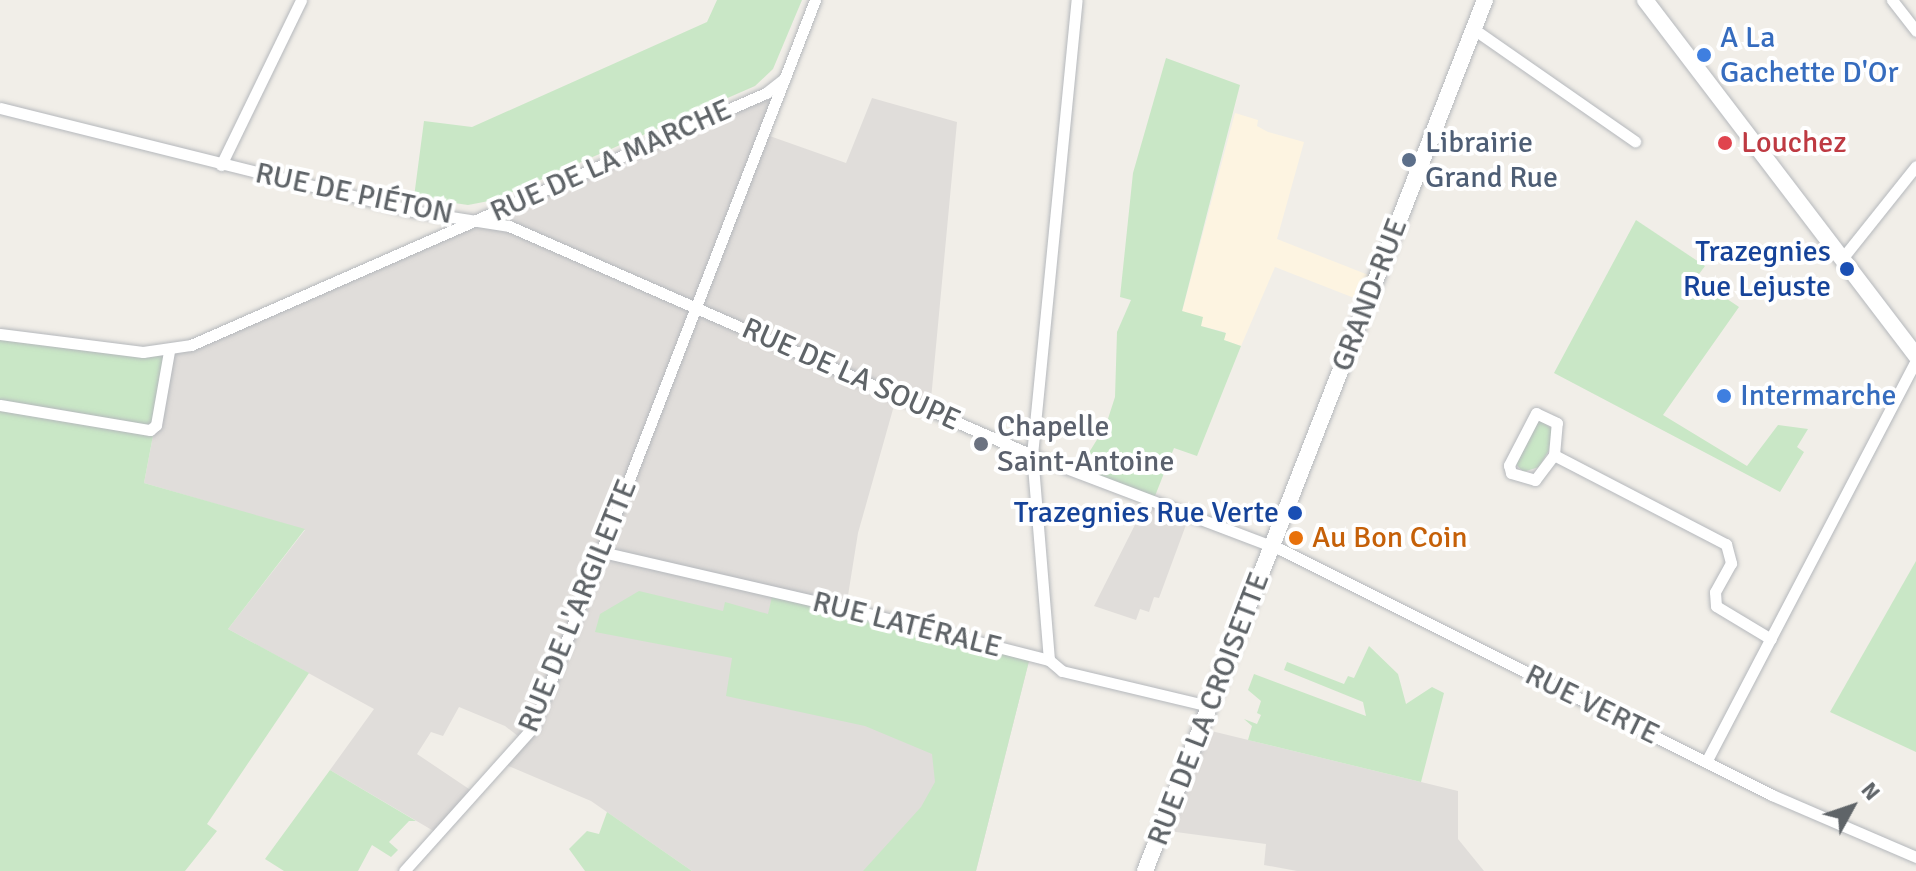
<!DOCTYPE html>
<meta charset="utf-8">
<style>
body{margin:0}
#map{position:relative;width:1916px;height:871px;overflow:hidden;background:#f1eee8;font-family:Signika,sans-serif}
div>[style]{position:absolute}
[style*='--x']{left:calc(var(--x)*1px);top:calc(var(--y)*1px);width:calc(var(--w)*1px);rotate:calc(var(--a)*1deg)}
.commercial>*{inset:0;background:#fdf4e1}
.industrial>*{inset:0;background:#e0ddda}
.green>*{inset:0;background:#c9e7c6}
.roads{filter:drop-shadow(0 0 2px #b5b8bc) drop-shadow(0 0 2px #b5b8bc)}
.street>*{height:11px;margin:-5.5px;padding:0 5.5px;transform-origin:5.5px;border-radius:5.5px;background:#fff}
.secondary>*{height:16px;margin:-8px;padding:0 8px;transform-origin:8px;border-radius:8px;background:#fff}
.dots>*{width:22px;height:22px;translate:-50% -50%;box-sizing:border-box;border:4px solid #fff;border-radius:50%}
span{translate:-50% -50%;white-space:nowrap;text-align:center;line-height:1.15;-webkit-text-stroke:8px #fff;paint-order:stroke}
.shop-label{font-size:30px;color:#366cbe}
.left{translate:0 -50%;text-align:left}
.service-label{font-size:30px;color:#4e5e75}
.health-label{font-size:30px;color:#be3a42}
.street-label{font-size:30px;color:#5f6468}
.transit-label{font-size:30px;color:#164399}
.right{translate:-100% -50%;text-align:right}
.worship-label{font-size:30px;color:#5b616d}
.food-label{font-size:30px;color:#c56008}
.north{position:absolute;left:1812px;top:767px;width:80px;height:80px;-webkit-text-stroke:6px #fff;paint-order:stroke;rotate:50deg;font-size:22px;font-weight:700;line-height:32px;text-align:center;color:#5f6468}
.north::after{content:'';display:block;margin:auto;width:28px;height:36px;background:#5f6468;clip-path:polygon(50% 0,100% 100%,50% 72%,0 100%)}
</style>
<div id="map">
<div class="commercial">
<i style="clip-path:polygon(1235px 113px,1258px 120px,1257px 126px,1268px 132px,1304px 142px,1277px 239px,1376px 278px,1367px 303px,1275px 267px,1241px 346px,1223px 340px,1225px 332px,1201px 326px,1182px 312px)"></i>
</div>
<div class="industrial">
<i style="clip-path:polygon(784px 79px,764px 134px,846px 163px,872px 98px,957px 122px,930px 410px,897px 395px,858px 533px,846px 608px,1030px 657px,976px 871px,692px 871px,591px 801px,504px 764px,523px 740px,505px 726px,459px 707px,443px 736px,431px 732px,417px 754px,475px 793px,437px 833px,330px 770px,374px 709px,228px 629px,305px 530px,144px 483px,169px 351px,497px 212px)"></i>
<i style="clip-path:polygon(1148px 499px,1190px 514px,1159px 598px,1154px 597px,1149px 612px,1140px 609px,1136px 620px,1094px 606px)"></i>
<i style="clip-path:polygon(1199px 728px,1458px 791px,1458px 839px,1484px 871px,1297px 871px,1264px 865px,1266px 844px,1161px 830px)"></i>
</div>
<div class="green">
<i style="clip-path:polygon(717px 0,802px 0,773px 69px,755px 86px,494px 200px,468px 205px,414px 197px,424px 121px,472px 127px,707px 22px)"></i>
<i style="clip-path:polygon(1166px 58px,1240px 85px,1182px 311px,1203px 317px,1201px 326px,1226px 333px,1224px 340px,1241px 346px,1197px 456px,1174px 448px,1153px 501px,1077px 472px,1106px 425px,1115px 397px,1117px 332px,1131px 300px,1120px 297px,1133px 173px)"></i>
<i style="clip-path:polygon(1636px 220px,1705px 266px,1696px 278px,1739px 307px,1663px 415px,1747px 466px,1778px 425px,1808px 429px,1797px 447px,1804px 452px,1780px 492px,1554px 373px)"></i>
<i style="clip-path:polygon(0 334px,169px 351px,144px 483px,305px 529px,228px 629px,309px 673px,207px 824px,217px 831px,185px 871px,0 871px)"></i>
<i style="clip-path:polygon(1539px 419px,1552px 429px,1549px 450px,1539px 467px,1523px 472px,1516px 464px)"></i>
<i style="clip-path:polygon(1916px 561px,1916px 752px,1830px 712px)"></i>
<i style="clip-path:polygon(639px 591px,723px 611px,725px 602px,768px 614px,773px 592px,1030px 657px,976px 871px,863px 871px,921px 807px,935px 782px,932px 754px,865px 726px,726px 696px,732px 658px,595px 632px,600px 614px)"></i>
<i style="clip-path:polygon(1369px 646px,1398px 674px,1406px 704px,1432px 687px,1444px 693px,1421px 782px,1248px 740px,1252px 726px,1244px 719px,1257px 724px,1261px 715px,1257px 713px,1261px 701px,1248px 690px,1254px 674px,1366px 716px,1363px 702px,1284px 670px,1287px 662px,1344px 684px,1348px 676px,1354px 678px)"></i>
<i style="clip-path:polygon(330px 770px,416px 821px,409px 821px,389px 842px,398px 850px,391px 857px,372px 845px,358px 871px,284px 871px,265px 859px)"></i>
<i style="clip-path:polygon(607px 812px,692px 871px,585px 871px,569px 849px,587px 831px,599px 834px)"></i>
</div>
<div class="roads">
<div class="street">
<i style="--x:1892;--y:0;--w:39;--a:52"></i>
<i style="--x:1475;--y:30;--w:195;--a:34.8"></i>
<i style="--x:0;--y:108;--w:426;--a:14"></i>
<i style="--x:413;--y:211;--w:97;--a:8.9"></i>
<i style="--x:509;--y:226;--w:571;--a:23.65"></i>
<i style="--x:1032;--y:455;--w:265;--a:20.8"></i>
<i style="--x:1280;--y:549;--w:550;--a:26.57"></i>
<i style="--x:1772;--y:795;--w:157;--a:23.3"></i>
<i style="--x:221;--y:165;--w:183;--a:-64.1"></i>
<i style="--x:1841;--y:260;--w:120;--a:-51.4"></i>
<i style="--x:0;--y:334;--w:144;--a:7.2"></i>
<i style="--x:143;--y:352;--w:49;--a:-8.3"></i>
<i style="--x:191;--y:345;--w:628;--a:-23.67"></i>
<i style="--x:766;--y:93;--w:23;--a:-38"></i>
<i style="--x:0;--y:405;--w:152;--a:9.5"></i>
<i style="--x:150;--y:430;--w:8;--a:-40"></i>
<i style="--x:156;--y:425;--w:75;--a:-80"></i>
<i style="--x:1554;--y:455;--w:32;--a:-85"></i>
<i style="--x:1557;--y:423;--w:23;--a:-155"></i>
<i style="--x:1536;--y:413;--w:59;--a:117.4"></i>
<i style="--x:1509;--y:465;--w:8;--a:76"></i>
<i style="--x:1511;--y:473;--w:25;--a:16"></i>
<i style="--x:1535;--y:480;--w:31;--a:-53"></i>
<i style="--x:1554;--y:455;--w:194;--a:27.4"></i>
<i style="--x:1726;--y:544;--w:20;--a:75"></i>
<i style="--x:1731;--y:563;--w:33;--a:119"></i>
<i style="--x:1715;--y:592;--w:14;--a:86"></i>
<i style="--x:1716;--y:606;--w:64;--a:31"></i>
<i style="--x:602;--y:552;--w:249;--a:13"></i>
<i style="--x:845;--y:608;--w:211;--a:14.3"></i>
<i style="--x:1049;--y:660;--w:17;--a:40"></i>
<i style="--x:1062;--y:671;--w:151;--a:13.4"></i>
<i style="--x:1049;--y:660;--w:206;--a:-94.7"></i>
<i style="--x:1032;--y:455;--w:457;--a:-84.4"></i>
<i style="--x:1706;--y:762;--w:453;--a:-62.4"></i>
<i style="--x:404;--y:871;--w:193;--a:-48.1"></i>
<i style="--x:533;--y:727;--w:780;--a:-68.8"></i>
</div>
<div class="secondary">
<i style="--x:1645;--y:0;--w:447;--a:52.7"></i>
<i style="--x:1145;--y:871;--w:935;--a:-68.68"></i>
</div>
</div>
<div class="dots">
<i style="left:1704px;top:55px;background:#3f7fe0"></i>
<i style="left:1725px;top:143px;background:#e0444e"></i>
<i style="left:1409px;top:160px;background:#5c6f8a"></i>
<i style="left:1847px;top:269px;background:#1a4fb4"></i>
<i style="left:1724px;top:396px;background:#3f7fe0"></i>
<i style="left:981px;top:444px;background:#6b7280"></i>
<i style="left:1295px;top:513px;background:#1a4fb4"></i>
<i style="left:1296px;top:538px;background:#e8710a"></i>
</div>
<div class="shop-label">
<span class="left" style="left:1720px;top:55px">A La<br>Gachette D'Or</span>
<span class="left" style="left:1740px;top:396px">Intermarche</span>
</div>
<div class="service-label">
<span class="left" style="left:1425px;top:160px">Librairie<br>Grand Rue</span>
</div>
<div class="health-label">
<span class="left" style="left:1741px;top:143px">Louchez</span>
</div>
<div class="street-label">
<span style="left:611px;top:161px;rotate:-24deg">RUE DE LA MARCHE</span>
<span style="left:354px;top:194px;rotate:12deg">RUE DE PIÉTON</span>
<span style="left:1370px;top:295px;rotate:-69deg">GRAND-RUE</span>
<span style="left:851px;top:375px;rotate:24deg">RUE DE LA SOUPE</span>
<span style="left:578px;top:606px;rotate:-68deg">RUE DE L'ARGILETTE</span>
<span style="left:907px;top:625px;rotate:14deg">RUE LATÉRALE</span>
<span style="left:1592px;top:705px;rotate:26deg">RUE VERTE</span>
<span style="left:1209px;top:709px;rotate:-69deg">RUE DE LA CROISETTE</span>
</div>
<div class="transit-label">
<span class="right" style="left:1831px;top:269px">Trazegnies<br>Rue Lejuste</span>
<span class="right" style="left:1279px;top:513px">Trazegnies Rue Verte</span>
</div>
<div class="worship-label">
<span class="left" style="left:997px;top:444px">Chapelle<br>Saint-Antoine</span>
</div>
<div class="food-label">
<span class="left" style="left:1312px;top:538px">Au Bon Coin</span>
</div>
<div class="north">N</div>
</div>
